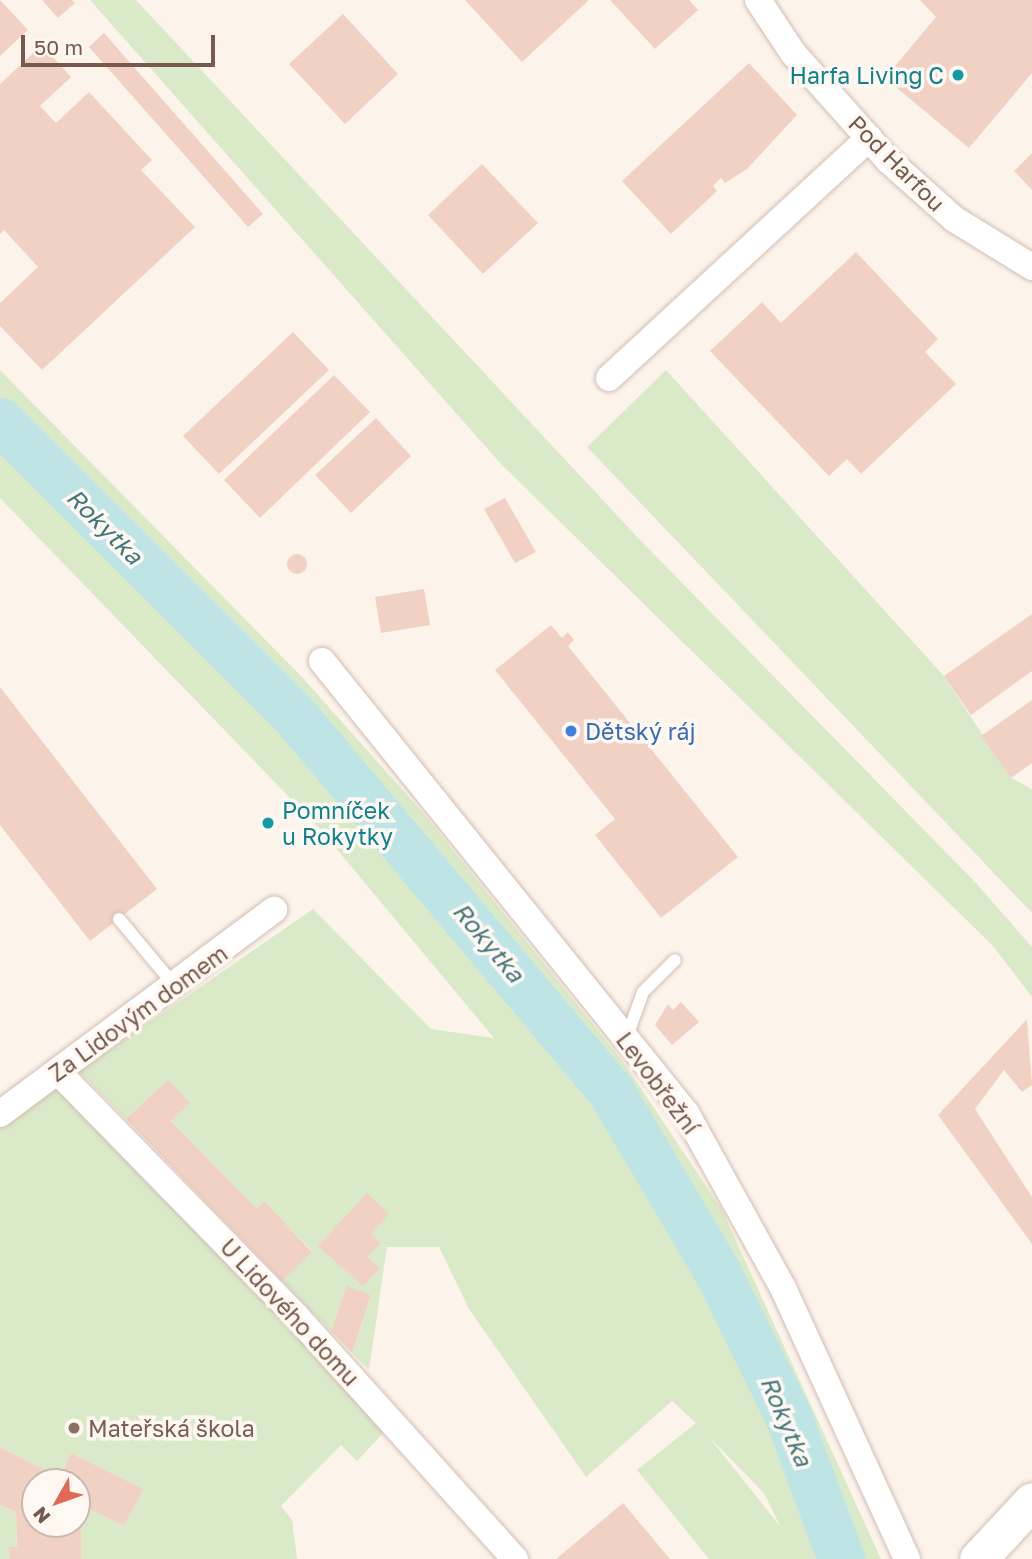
<!DOCTYPE html>
<meta charset="utf-8">
<style>
body{margin:0}
#map{position:relative;width:1032px;height:1559px;overflow:hidden;background:#fcf4eb;font-family:"Golos Text",sans-serif}
div>[style]{position:absolute}
[style*='--x']{left:calc(var(--x)*1px);top:calc(var(--y)*1px);width:calc(var(--w)*1px);rotate:calc(var(--a)*1deg)}
.green>*{inset:0;background:#daeac9}
.river>*{height:47px;margin:-23.5px;padding:0 23.5px;transform-origin:23.5px;border-radius:23.5px;background:#bfe4e6}
.building>*{inset:0;background:#f1d1c4}
.round{border-radius:50%}
.roads{filter:drop-shadow(0 0 2px #d2bdb3) drop-shadow(0 0 2px #d2bdb3)}
.service>*{height:12px;margin:-6px;padding:0 6px;transform-origin:6px;border-radius:6px;background:#fff}
.minor>*{height:26px;margin:-13px;padding:0 13px;transform-origin:13px;border-radius:13px;background:#fff}
.secondary>*{height:37px;margin:-18.5px;padding:0 18.5px;transform-origin:18.5px;border-radius:18.5px;background:#fff}
.dots>*{width:19px;height:19px;translate:-50% -50%;box-sizing:border-box;border:4px solid #fff8f2;border-radius:50%}
span{translate:-50% -50%;white-space:nowrap;text-align:center;line-height:1.15;-webkit-text-stroke:7px #fff8f2;paint-order:stroke}
.culture-label{font-size:23px;color:#0d838f}
.right{translate:-100% -50%;text-align:right}
.left{translate:0 -50%;text-align:left}
.street-label{font-size:23px;color:#78594e}
.shop-label{font-size:23px;color:#366cbe}
.education-label{font-size:23px;color:#785e54}
.water-label{font-size:24px;color:#41787c;font-style:italic}
.north{position:absolute;left:21px;top:1468px;width:70px;height:70px;box-sizing:border-box;background:#fff8f2;border:2px solid #c9b8b0;border-radius:50%;rotate:230deg;font-size:19px;font-weight:700;line-height:28px;text-align:center;color:#78594e}
.north::after{content:'';display:block;margin:auto;width:24px;height:32px;background:#e26755;clip-path:polygon(50% 0,100% 100%,50% 72%,0 100%)}
.scale{position:absolute;left:21px;top:35px;width:194px;height:32px;box-sizing:border-box;border:4px solid #78594e;border-top:0;padding-left:9px;font-size:21px;line-height:24px;white-space:nowrap;color:#78594e;-webkit-text-stroke:5px #fff8f2;paint-order:stroke}
</style>
<div id="map">
<div class="green">
<i style="clip-path:polygon(90px 0,136px 0,642px 542px,976px 883px,1032px 947px,1032px 997px,993px 946px,501px 464px)"></i>
<i style="clip-path:polygon(evenodd,0 370px,302px 677px,423px 813px,624px 1063px,722px 1210px,881px 1559px,709px 1559px,637px 1470px,696px 1423px,672px 1401px,586px 1477px,469px 1309px,439px 1247px,387px 1247px,369px 1370px,352px 1353px,371px 1295px,347px 1287px,331px 1331px,282px 1281px,312px 1251px,264px 1202px,257px 1209px,171px 1121px,189px 1103px,168px 1081px,126px 1119px,79px 1071px,313px 909px,431px 1029px,494px 1038px,320px 829px,0 498px,0 370px,709px 1437px,764px 1493px,780px 1526px,709px 1437px)"></i>
<i style="clip-path:polygon(666px 370px,944px 676px,1011px 778px,1032px 789px,1032px 913px,587px 447px)"></i>
<i style="clip-path:polygon(53px 1086px,67px 1091px,386px 1430px,357px 1461px,341px 1445px,281px 1506px,292px 1520px,297px 1559px,81px 1559px,81px 1505px,124px 1526px,142px 1489px,71px 1453px,60px 1478px,0 1447px,0 1125px)"></i>
<i style="clip-path:polygon(0 1505px,16px 1512px,17px 1547px,10px 1548px,10px 1559px,0 1559px)"></i>
</div>
<div class="river">
<i style="--x:0;--y:421;--w:417;--a:45"></i>
<i style="--x:295;--y:716;--w:493;--a:49.9"></i>
<i style="--x:612;--y:1093;--w:207;--a:59.5"></i>
<i style="--x:717;--y:1271;--w:161;--a:63.9"></i>
<i style="--x:788;--y:1416;--w:153;--a:69.7"></i>
</div>
<div class="building">
<i style="clip-path:polygon(0 0,28px 30px,0 56px)"></i>
<i style="clip-path:polygon(42px 0,72px 0,75px 3px,58px 18px)"></i>
<i style="clip-path:polygon(465px 0,589px 0,522px 62px)"></i>
<i style="clip-path:polygon(610px 0,689px 0,698px 10px,655px 49px)"></i>
<i style="clip-path:polygon(920px 0,1032px 0,1032px 73px,969px 148px,885px 78px,936px 17px)"></i>
<i style="clip-path:polygon(343px 14px,398px 74px,345px 124px,289px 64px)"></i>
<i style="clip-path:polygon(104px 33px,263px 214px,248px 227px,89px 47px)"></i>
<i style="clip-path:polygon(42px 45px,71px 77px,40px 106px,56px 123px,89px 92px,152px 160px,141px 170px,195px 227px,42px 370px,0 326px,0 303px,38px 267px,4px 230px,0 234px,0 84px)"></i>
<i style="clip-path:polygon(749px 63px,797px 115px,747px 169px,725px 183px,721px 178px,713px 186px,717px 191px,671px 234px,622px 181px)"></i>
<i style="clip-path:polygon(1032px 153px,1032px 190px,1014px 171px)"></i>
<i style="clip-path:polygon(482px 164px,538px 223px,483px 274px,428px 215px)"></i>
<i style="clip-path:polygon(856px 252px,938px 339px,925px 352px,956px 384px,861px 474px,847px 459px,829px 476px,710px 351px,762px 302px,781px 323px)"></i>
<i style="clip-path:polygon(293px 332px,329px 370px,219px 474px,183px 436px)"></i>
<i style="clip-path:polygon(334px 375px,370px 412px,260px 518px,224px 480px)"></i>
<i style="clip-path:polygon(376px 418px,411px 456px,351px 513px,315px 475px)"></i>
<i style="clip-path:polygon(505px 498px,536px 552px,515px 563px,484px 509px)"></i>
<i class="round" style="left:287px;top:554px;width:20px;height:20px"></i>
<i style="clip-path:polygon(424px 589px,430px 625px,381px 633px,375px 597px)"></i>
<i style="clip-path:polygon(1032px 614px,1032px 671px,971px 715px,944px 676px)"></i>
<i style="clip-path:polygon(551px 625px,562px 638px,568px 632px,574px 640px,568px 646px,738px 857px,661px 918px,595px 835px,615px 819px,495px 670px)"></i>
<i style="clip-path:polygon(0 687px,157px 889px,90px 941px,0 825px)"></i>
<i style="clip-path:polygon(1032px 700px,1032px 763px,1011px 778px,981px 736px)"></i>
<i style="clip-path:polygon(681px 1002px,699px 1022px,672px 1045px,655px 1025px,668px 1004px,673px 1010px)"></i>
<i style="clip-path:polygon(1027px 1019px,1032px 1085px,1022px 1092px,1004px 1070px,975px 1109px,1032px 1197px,1032px 1244px,938px 1115px)"></i>
<i style="clip-path:polygon(168px 1080px,190px 1103px,171px 1121px,257px 1209px,264px 1201px,312px 1252px,282px 1281px,126px 1119px)"></i>
<i style="clip-path:polygon(367px 1193px,389px 1214px,371px 1234px,381px 1243px,367px 1257px,380px 1268px,363px 1286px,318px 1246px)"></i>
<i style="clip-path:polygon(347px 1286px,371px 1295px,352px 1353px,331px 1331px)"></i>
<i style="clip-path:polygon(evenodd,0 1447px,60px 1478px,71px 1453px,143px 1489px,124px 1526px,81px 1505px,81px 1559px,10px 1559px,9px 1547px,17px 1547px,16px 1512px,0 1505px,0 1447px,35px 1482px,77px 1482px,77px 1524px,35px 1524px,35px 1482px)"></i>
<i style="clip-path:polygon(623px 1503px,670px 1559px,556px 1559px)"></i>
</div>
<div class="roads">
<div class="service">
<i style="--x:119;--y:919;--w:87;--a:50.1"></i>
<i style="--x:626;--y:1039;--w:50;--a:-70.1"></i>
<i style="--x:643;--y:992;--w:45;--a:-45"></i>
</div>
<div class="minor">
<i style="--x:758;--y:0;--w:64;--a:56.6"></i>
<i style="--x:793;--y:53;--w:144;--a:48.4"></i>
<i style="--x:889;--y:161;--w:87;--a:41.7"></i>
<i style="--x:954;--y:219;--w:92;--a:31.6"></i>
<i style="--x:609;--y:378;--w:354;--a:-42.7"></i>
<i style="--x:322;--y:661;--w:580;--a:51.16"></i>
<i style="--x:686;--y:1113;--w:200;--a:61"></i>
<i style="--x:783;--y:1288;--w:298;--a:65.4"></i>
<i style="--x:58;--y:1072;--w:342;--a:45.7"></i>
<i style="--x:297;--y:1317;--w:326;--a:48"></i>
<i style="--x:0;--y:1114;--w:342;--a:-36.7"></i>
</div>
<div class="secondary">
<i style="--x:978;--y:1559;--w:79;--a:-47"></i>
</div>
</div>
<div class="dots">
<i style="left:958px;top:75px;background:#0f9aa8"></i>
<i style="left:571px;top:731px;background:#3f7fe0"></i>
<i style="left:268px;top:823px;background:#0f9aa8"></i>
<i style="left:74px;top:1428px;background:#8d6e63"></i>
</div>
<div class="culture-label">
<span class="right" style="left:944px;top:75px">Harfa Living C</span>
<span class="left" style="left:282px;top:823px">Pomníček<br>u Rokytky</span>
</div>
<div class="street-label">
<span style="left:897px;top:163px;rotate:45deg">Pod Harfou</span>
<span style="left:138px;top:1013px;rotate:-36deg">Za Lidovým domem</span>
<span style="left:658px;top:1083px;rotate:53deg">Levobřežní</span>
<span style="left:290px;top:1312px;rotate:47deg">U Lidového domu</span>
</div>
<div class="shop-label">
<span class="left" style="left:585px;top:731px">Dětský ráj</span>
</div>
<div class="education-label">
<span class="left" style="left:88px;top:1428px">Mateřská škola</span>
</div>
<div class="water-label">
<span style="left:105px;top:526px;rotate:45deg">Rokytka</span>
<span style="left:489px;top:942px;rotate:50deg">Rokytka</span>
<span style="left:787px;top:1421px;rotate:67deg">Rokytka</span>
</div>
<div class="north">N</div>
<div class="scale">50 m</div>
</div>
